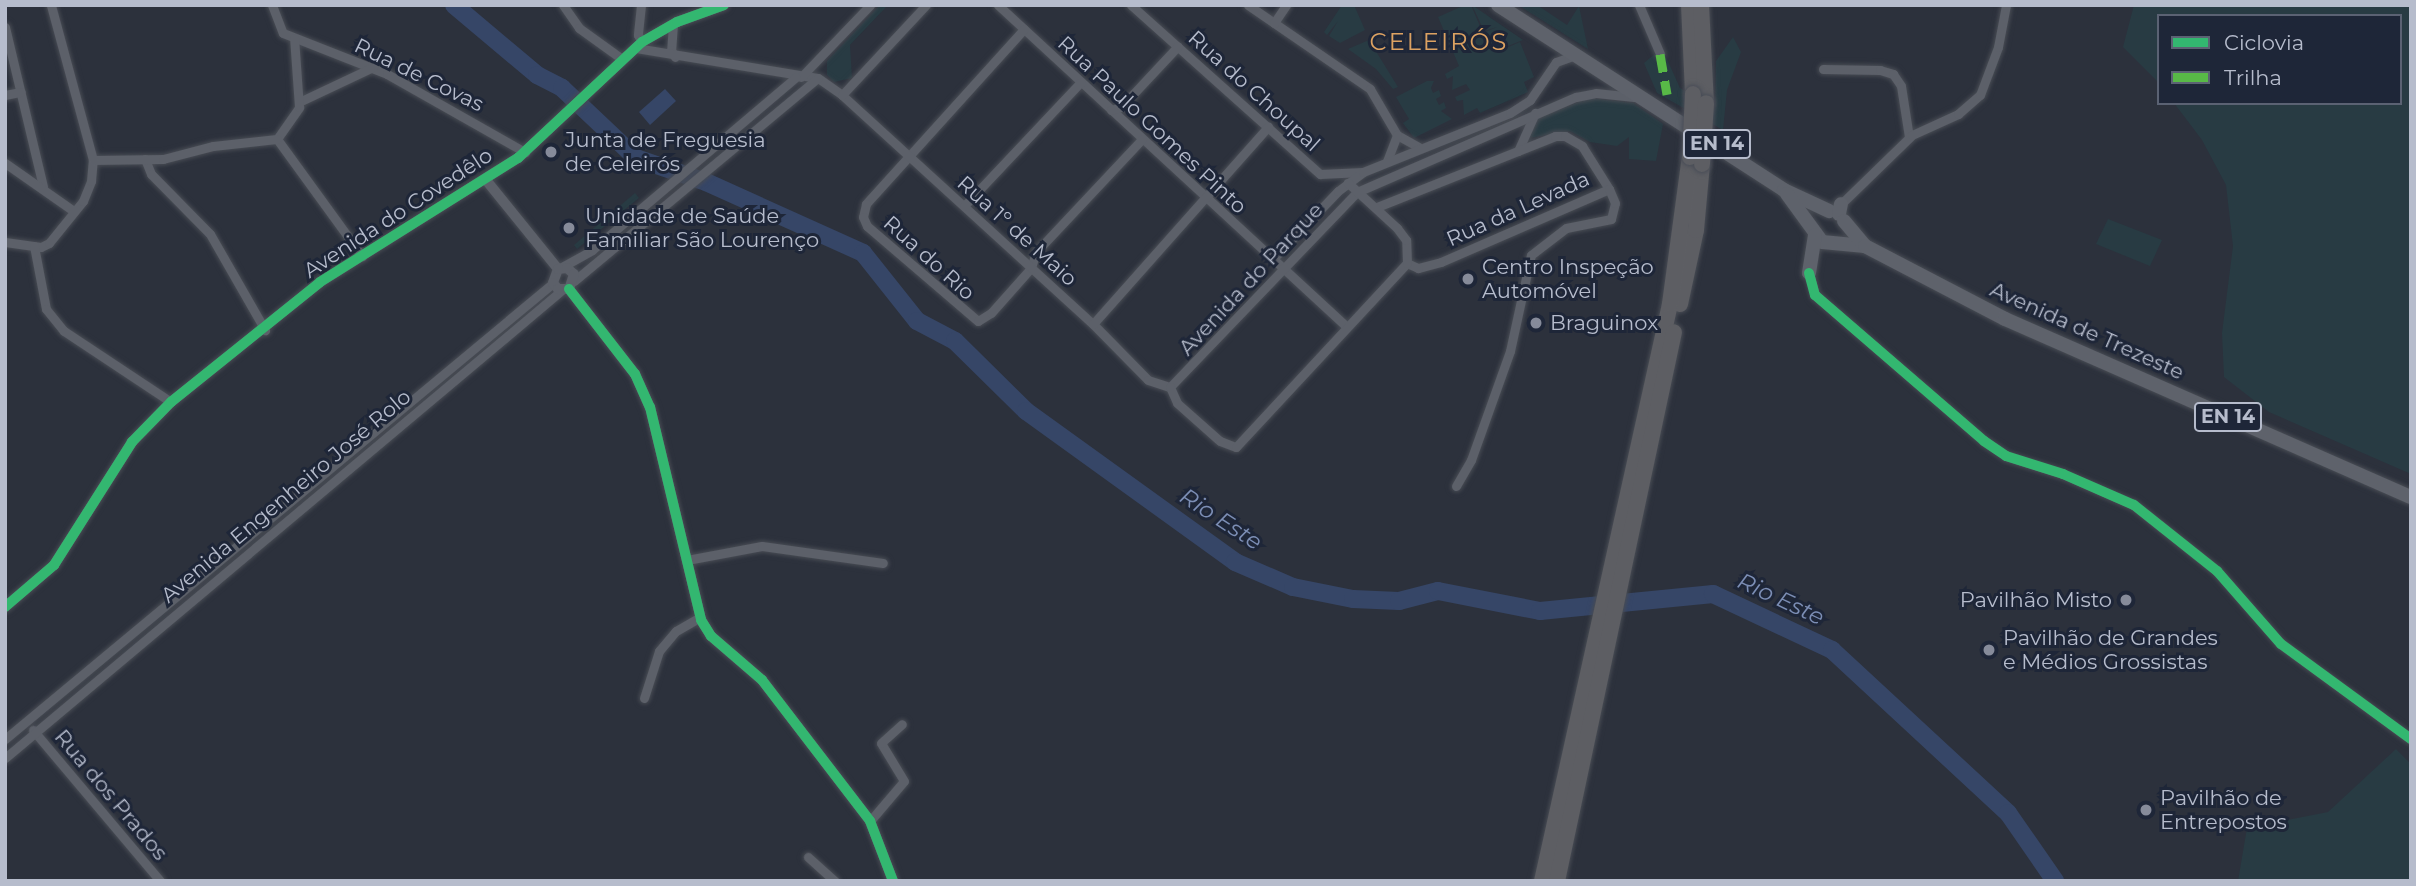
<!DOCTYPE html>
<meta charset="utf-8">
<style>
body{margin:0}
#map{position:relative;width:2416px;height:886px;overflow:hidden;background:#2c313c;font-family:Montserrat,sans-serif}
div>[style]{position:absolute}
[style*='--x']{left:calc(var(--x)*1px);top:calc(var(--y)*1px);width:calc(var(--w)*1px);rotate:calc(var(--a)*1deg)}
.green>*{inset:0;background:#283b43}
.water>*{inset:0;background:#364667}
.river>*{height:18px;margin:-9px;padding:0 9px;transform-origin:9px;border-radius:9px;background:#364667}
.roads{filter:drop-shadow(0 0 2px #484c54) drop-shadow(0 0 2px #484c54)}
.minor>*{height:9px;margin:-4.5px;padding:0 4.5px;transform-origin:4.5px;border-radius:4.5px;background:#5c6069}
.tertiary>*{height:10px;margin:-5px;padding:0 5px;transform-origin:5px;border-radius:5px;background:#5c6069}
.primary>*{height:14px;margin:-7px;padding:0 7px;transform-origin:7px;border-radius:7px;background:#5e626b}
.motorway>*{height:16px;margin:-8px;padding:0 8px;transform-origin:8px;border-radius:8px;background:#5d5e63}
.bridges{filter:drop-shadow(0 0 2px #494d57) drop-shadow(0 0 2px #494d57)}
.motorway-bridge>*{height:16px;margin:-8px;padding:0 8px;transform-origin:8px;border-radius:8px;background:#5d5e63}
.quiet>*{height:9px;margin-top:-4.5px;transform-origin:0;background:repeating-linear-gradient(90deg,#58b947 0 18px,transparent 0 27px)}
.cycleway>*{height:10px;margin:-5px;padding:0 5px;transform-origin:5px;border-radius:5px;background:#33b770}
.dots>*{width:19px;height:19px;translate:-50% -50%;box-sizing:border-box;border:4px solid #1e2638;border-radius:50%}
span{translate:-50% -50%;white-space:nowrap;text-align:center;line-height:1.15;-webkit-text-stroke:6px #1e2638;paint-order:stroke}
.shield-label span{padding:2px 5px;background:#1e2638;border:2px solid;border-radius:5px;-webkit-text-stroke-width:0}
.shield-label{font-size:19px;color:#b6bccc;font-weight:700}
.street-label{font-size:21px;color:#b6bccc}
.poi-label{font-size:21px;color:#b6bccc}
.left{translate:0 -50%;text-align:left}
.right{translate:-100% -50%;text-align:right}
.water-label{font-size:23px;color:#7c8eb5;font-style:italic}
.quarter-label{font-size:24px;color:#dca262;letter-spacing:2px}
.frame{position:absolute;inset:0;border:7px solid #b6bccc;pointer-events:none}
.legend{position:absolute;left:2157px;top:14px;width:245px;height:91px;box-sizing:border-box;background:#1e2638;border:2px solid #5b6273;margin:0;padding:9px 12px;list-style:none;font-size:21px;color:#b6bccc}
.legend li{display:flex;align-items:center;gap:14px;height:35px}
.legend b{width:35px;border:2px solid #5b6273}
</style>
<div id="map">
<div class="green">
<i style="clip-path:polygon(880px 5px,888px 5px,850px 45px,852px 78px,834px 82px,827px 75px,827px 61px)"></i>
<i style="clip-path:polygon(1342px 5px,1354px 5px,1365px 30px,1340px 43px,1329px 36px,1338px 21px,1327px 35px,1324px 32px)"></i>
<i style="clip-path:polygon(1465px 5px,1471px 5px,1483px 33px,1497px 27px,1484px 31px,1472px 5px,1523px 40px,1508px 46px,1499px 32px,1506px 48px,1520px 42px,1534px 77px,1524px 82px,1528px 92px,1480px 113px,1477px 108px,1464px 115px,1463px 100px,1457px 101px,1455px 97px,1470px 90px,1466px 84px,1452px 90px,1453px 76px,1447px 79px,1445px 74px,1459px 66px,1438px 17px)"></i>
<i style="clip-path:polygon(1518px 5px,1537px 5px,1567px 25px,1579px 6px,1588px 49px)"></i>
<i style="clip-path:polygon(2134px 5px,2411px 5px,2411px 474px,2269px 412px,2224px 377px,2222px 333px,2233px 246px,2226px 185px,2202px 140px,2174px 103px,2400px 103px,2400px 16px,2159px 16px,2159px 83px,2123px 47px)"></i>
<i style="clip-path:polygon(1733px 37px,1741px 52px,1727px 90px,1723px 130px,1657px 93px,1644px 63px,1662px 48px,1680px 88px,1715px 109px,1716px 61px)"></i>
<i style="clip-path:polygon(1369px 40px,1398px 87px,1393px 89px,1376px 69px,1348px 49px)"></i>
<i style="clip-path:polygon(1427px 81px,1434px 81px,1431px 88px,1433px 93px,1439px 90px,1441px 96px,1436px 99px,1439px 105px,1444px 102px,1446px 108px,1441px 111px,1452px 119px,1414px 138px,1403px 123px,1409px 119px,1396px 97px)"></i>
<i style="clip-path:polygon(1589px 98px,1633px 103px,1663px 124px,1656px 161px,1629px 159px,1629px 137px,1617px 146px,1590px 142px,1570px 131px,1529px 138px,1538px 118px)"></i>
<i style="clip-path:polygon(635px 193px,639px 198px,577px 249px,574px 245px)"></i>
<i style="clip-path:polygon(2108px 219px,2162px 240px,2150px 266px,2096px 244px)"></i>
<i style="clip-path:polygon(2396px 749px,2411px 764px,2411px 881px,2238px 881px,2247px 828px,2328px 812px)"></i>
</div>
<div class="water">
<i style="clip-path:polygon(665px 89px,676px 101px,650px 125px,639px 112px)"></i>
</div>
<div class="river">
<i style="--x:454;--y:5;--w:109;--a:40.1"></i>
<i style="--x:537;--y:75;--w:28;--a:27"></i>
<i style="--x:562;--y:88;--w:102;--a:43.4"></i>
<i style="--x:636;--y:158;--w:74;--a:18.9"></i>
<i style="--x:706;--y:182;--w:172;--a:24.3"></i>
<i style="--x:863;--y:253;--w:87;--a:51.5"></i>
<i style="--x:917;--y:321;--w:43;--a:27.8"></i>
<i style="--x:955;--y:341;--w:100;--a:44.6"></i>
<i style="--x:1026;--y:411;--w:258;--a:35.8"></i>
<i style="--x:1235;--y:562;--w:63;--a:23.3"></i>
<i style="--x:1293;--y:587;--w:61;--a:11.3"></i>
<i style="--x:1353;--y:599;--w:46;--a:2.5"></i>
<i style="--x:1399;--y:601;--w:40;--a:-14.4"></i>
<i style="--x:1438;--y:591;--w:104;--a:11.1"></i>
<i style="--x:1540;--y:611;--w:174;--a:-5.6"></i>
<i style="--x:1713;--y:594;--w:132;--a:25.2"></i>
<i style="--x:1832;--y:650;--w:240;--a:42.8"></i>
<i style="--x:2008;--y:813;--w:83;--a:55.3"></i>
</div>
<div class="roads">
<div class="minor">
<i style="--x:272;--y:5;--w:30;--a:69"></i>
<i style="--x:283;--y:33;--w:112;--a:21.5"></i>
<i style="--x:387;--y:74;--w:159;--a:29.5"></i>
<i style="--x:563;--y:5;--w:28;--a:55"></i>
<i style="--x:579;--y:28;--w:53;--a:35.8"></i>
<i style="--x:641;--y:5;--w:30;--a:96"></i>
<i style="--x:638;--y:35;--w:8;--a:60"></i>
<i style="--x:998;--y:5;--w:475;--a:42.7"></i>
<i style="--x:1131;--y:5;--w:254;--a:41.8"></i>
<i style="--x:1320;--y:174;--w:43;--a:-2.7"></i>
<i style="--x:1248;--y:5;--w:148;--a:34.5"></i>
<i style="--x:1370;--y:89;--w:53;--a:59.6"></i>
<i style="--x:1397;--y:135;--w:25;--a:29"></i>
<i style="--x:1639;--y:5;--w:53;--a:66.8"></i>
<i style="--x:1274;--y:23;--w:22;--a:-56"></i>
<i style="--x:673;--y:24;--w:26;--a:94"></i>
<i style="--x:671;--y:50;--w:8;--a:60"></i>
<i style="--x:5;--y:27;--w:164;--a:76.6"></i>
<i style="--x:1024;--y:29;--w:236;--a:132.1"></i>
<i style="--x:866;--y:204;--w:13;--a:103"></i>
<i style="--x:863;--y:217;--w:10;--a:66"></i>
<i style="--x:867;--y:226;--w:146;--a:40.6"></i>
<i style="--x:978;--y:321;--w:15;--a:-32"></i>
<i style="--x:991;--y:313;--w:60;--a:-48.4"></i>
<i style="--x:1031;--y:268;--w:17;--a:-73"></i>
<i style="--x:1036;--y:252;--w:155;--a:-46.8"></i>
<i style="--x:636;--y:48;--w:184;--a:9.4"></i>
<i style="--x:818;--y:78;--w:29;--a:35"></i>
<i style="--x:842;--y:95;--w:340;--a:42.4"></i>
<i style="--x:1093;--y:324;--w:78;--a:45.5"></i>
<i style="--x:1148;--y:380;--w:23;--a:18"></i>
<i style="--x:1823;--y:69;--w:57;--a:1"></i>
<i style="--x:1880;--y:70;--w:14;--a:17"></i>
<i style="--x:1893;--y:74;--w:14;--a:56"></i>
<i style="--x:1901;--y:86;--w:52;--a:81.1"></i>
<i style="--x:801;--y:77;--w:100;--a:-46.2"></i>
<i style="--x:5;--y:95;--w:16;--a:-11"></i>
<i style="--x:842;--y:95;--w:123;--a:-47"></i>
<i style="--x:299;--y:102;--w:82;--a:-25.3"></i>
<i style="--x:1111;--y:110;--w:10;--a:-17"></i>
<i style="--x:1121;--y:107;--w:83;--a:-46.9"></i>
<i style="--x:277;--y:139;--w:145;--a:54"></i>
<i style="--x:277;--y:139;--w:39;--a:-55"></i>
<i style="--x:299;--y:107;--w:69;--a:-94.1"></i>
<i style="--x:1518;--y:151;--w:42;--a:-65.9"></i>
<i style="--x:145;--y:159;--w:16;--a:68"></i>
<i style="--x:151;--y:174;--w:84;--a:45.5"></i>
<i style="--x:210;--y:234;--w:111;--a:60.2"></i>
<i style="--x:93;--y:160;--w:70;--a:-0.8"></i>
<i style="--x:163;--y:159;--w:52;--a:-14.6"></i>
<i style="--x:213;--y:146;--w:64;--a:-6.2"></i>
<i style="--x:1387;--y:161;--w:28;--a:-69"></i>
<i style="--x:5;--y:163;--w:82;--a:35"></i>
<i style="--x:1841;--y:204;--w:99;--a:-44.2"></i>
<i style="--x:1912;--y:135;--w:51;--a:-24.5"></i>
<i style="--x:1958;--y:114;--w:29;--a:-41"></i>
<i style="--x:1980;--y:95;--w:51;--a:-69.4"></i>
<i style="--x:1998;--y:47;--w:43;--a:-79.2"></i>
<i style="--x:964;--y:206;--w:170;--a:-46.7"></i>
<i style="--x:1377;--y:207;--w:192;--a:-21.7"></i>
<i style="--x:1555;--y:136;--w:10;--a:0"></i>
<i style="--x:1565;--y:136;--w:20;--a:30"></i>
<i style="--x:1582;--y:146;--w:51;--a:57.9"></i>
<i style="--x:1609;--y:189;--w:183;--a:156.5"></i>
<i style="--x:1441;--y:262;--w:24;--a:165"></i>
<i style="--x:1418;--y:268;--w:12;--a:-156"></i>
<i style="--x:5;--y:242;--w:36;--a:8"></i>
<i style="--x:41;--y:247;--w:9;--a:-27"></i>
<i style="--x:49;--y:243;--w:54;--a:-51"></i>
<i style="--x:83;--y:201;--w:22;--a:-68"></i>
<i style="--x:91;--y:181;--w:21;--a:-85"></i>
<i style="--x:93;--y:160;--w:161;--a:-105.2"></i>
<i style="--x:34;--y:246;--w:64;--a:79.2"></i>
<i style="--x:46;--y:309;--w:28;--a:51"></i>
<i style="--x:64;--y:331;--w:128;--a:33.6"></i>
<i style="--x:1272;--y:260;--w:95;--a:-46.3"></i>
<i style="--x:1338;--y:191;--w:31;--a:-37"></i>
<i style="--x:1363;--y:172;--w:158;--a:-21.9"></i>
<i style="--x:1510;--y:113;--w:24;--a:-33"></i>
<i style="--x:1530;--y:100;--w:46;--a:-55.6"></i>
<i style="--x:1556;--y:62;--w:20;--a:-20"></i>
<i style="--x:560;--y:268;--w:37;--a:-29"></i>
<i style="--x:592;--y:250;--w:267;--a:-40.3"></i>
<i style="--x:1809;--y:273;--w:23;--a:75"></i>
<i style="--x:1815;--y:295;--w:223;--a:40.8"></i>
<i style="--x:1984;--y:441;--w:27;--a:34"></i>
<i style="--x:2006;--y:456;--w:60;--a:17.5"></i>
<i style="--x:2063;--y:474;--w:77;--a:23.6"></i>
<i style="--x:2134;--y:505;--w:106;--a:38.5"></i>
<i style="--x:2217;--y:571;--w:97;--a:48.8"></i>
<i style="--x:2281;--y:644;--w:161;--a:36.2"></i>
<i style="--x:574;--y:281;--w:317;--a:-39.8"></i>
<i style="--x:1093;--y:324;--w:264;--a:-48.4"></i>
<i style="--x:1170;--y:387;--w:270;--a:-46.2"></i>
<i style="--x:1357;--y:192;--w:239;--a:-23.5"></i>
<i style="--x:1576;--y:97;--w:20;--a:-11"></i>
<i style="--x:1596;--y:93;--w:38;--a:6"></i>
<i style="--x:1170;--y:387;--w:17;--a:66"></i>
<i style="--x:1177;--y:403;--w:57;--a:41.5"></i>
<i style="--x:1220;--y:441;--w:17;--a:21"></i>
<i style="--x:1236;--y:447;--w:251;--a:-47.1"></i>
<i style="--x:1407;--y:263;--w:23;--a:-92"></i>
<i style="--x:1406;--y:240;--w:15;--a:-127"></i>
<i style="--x:1397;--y:228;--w:67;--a:-137.4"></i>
<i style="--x:1456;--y:486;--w:30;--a:-60"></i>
<i style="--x:1471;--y:460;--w:116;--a:-70.3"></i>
<i style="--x:1510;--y:351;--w:98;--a:-77.7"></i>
<i style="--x:1531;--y:255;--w:44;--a:-37.6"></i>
<i style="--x:1566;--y:228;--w:46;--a:-11.3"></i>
<i style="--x:1611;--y:219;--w:16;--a:-76"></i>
<i style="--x:1615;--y:203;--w:15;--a:-113"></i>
<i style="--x:687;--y:560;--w:76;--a:-10.6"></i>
<i style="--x:762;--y:546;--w:122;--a:8"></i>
<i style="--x:644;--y:698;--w:49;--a:-72.3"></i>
<i style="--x:659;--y:651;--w:26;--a:-50"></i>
<i style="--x:676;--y:631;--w:28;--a:-30"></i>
<i style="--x:33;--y:730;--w:197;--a:49.9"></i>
<i style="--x:5;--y:739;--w:713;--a:-39.76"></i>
<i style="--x:5;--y:758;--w:728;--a:-40.04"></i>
<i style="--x:870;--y:821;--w:52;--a:-49.6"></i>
<i style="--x:904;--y:781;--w:44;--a:-121.2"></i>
<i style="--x:881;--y:743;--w:28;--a:-42"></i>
<i style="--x:808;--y:857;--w:36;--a:42"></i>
</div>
<div class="tertiary">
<i style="--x:486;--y:180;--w:114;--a:51"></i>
<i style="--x:558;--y:269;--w:15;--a:110"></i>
<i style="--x:553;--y:283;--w:8;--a:50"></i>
<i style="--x:558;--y:289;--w:11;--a:0"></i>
<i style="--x:558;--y:269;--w:9;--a:-6"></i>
<i style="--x:567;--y:268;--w:9;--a:41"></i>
<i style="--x:574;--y:274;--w:16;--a:108"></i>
<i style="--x:569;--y:289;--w:108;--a:52.2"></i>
<i style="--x:635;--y:374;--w:36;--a:66"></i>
<i style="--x:650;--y:407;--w:219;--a:76.5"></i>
<i style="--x:701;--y:620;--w:19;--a:58"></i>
<i style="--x:711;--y:636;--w:67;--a:40.8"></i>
<i style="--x:762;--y:680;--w:178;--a:52.5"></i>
<i style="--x:870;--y:821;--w:64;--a:69"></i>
<i style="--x:5;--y:607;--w:65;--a:-40.6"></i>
<i style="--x:54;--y:565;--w:146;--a:-57.6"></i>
<i style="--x:132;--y:442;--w:56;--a:-45.7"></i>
<i style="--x:171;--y:402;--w:191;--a:-38.8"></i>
<i style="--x:320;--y:282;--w:234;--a:-32.1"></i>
<i style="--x:518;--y:158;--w:170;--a:-43.1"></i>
<i style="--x:642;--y:42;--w:40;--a:-29.7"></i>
<i style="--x:677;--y:22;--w:50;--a:-19.9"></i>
</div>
<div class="primary">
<i style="--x:1498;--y:5;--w:341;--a:32.9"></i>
<i style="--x:1784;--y:190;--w:50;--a:25"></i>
<i style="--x:1787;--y:194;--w:59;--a:53.9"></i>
<i style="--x:1822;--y:242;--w:43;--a:5.3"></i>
<i style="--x:1839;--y:214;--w:10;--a:-79"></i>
<i style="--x:1844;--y:221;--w:33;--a:50"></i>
<i style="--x:1865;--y:246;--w:158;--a:27.5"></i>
<i style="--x:2005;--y:319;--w:443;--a:23.7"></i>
<i style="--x:1809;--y:273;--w:38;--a:-81"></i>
</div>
<div class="motorway">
<i style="--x:1689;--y:5;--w:89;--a:87.4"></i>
<i style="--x:1701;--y:5;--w:98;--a:87.1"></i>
<i style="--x:1680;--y:304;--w:76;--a:-77.8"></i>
<i style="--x:1696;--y:230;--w:66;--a:-84.8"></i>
<i style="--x:1542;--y:881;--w:591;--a:-77.49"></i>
<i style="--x:1670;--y:304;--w:148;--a:-82.3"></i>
<i style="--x:1557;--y:881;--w:561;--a:-77.97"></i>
</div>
</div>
<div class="bridges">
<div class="motorway-bridge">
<i style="--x:1690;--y:157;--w:63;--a:-87.3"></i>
<i style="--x:1702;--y:164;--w:61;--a:-86.2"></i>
</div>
</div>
<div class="quiet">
<i style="--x:1660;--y:54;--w:41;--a:80.1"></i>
</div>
<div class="cycleway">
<i style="--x:1809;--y:273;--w:23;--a:75"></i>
<i style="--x:1815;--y:295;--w:223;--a:40.8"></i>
<i style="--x:1984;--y:441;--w:27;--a:34"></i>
<i style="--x:2006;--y:456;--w:60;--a:17.5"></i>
<i style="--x:2063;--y:474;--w:77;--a:23.6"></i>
<i style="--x:2134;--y:505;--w:106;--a:38.5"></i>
<i style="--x:2217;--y:571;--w:97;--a:48.8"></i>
<i style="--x:2281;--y:644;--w:161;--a:36.2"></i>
<i style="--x:569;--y:289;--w:108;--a:52.2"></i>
<i style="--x:635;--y:374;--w:36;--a:66"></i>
<i style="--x:650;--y:407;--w:219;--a:76.5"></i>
<i style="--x:701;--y:620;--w:19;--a:58"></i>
<i style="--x:711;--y:636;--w:67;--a:40.8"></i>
<i style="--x:762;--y:680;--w:178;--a:52.5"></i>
<i style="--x:870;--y:821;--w:64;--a:69"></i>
<i style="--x:5;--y:607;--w:65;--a:-40.6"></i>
<i style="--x:54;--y:565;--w:146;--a:-57.6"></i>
<i style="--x:132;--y:442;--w:56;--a:-45.7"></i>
<i style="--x:171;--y:402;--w:191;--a:-38.8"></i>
<i style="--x:320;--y:282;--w:234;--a:-32.1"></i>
<i style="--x:518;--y:158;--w:170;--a:-43.1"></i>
<i style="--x:642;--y:42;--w:40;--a:-29.7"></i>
<i style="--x:677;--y:22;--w:50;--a:-19.9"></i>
</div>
<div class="dots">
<i style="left:551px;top:152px;background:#868b9a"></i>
<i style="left:569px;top:228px;background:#868b9a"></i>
<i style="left:1468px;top:279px;background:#868b9a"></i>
<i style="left:1536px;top:323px;background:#868b9a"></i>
<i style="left:2126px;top:600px;background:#868b9a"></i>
<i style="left:1989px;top:650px;background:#868b9a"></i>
<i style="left:2146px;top:810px;background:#868b9a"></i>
</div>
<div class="shield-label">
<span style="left:1717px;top:144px">EN 14</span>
<span style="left:2228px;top:417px">EN 14</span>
</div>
<div class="street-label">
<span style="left:419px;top:75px;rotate:26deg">Rua de Covas</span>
<span style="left:1254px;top:91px;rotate:42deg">Rua do Choupal</span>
<span style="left:1152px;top:125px;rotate:43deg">Rua Paulo Gomes Pinto</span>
<span style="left:1518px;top:209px;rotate:-24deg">Rua da Levada</span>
<span style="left:398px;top:213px;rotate:-33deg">Avenida do Covedêlo</span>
<span style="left:1017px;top:231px;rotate:42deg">Rua 1º de Maio</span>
<span style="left:929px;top:258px;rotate:42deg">Rua do Rio</span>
<span style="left:1251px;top:279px;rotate:-47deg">Avenida do Parque</span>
<span style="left:2087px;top:331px;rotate:24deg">Avenida de Trezeste</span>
<span style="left:286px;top:496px;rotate:-40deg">Avenida Engenheiro José Rolo</span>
<span style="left:111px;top:795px;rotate:50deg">Rua dos Prados</span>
</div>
<div class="poi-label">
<span class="left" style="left:565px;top:152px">Junta de Freguesia<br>de Celeirós</span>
<span class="left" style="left:585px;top:228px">Unidade de Saúde<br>Familiar São Lourenço</span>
<span class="left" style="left:1482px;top:279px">Centro Inspeção<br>Automóvel</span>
<span class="left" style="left:1550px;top:323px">Braguinox</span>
<span class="right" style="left:2112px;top:600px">Pavilhão Misto</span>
<span class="left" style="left:2003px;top:650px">Pavilhão de Grandes<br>e Médios Grossistas</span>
<span class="left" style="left:2160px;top:810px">Pavilhão de<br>Entrepostos</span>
</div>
<div class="water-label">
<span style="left:1221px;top:519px;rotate:33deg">Rio Este</span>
<span style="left:1781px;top:599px;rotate:25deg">Rio Este</span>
</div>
<div class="quarter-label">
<span style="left:1439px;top:42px">CELEIRÓS</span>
</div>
<div class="frame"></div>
<ul class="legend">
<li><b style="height:9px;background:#33b770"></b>Ciclovia</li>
<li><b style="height:9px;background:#58b947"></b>Trilha</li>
</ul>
</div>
